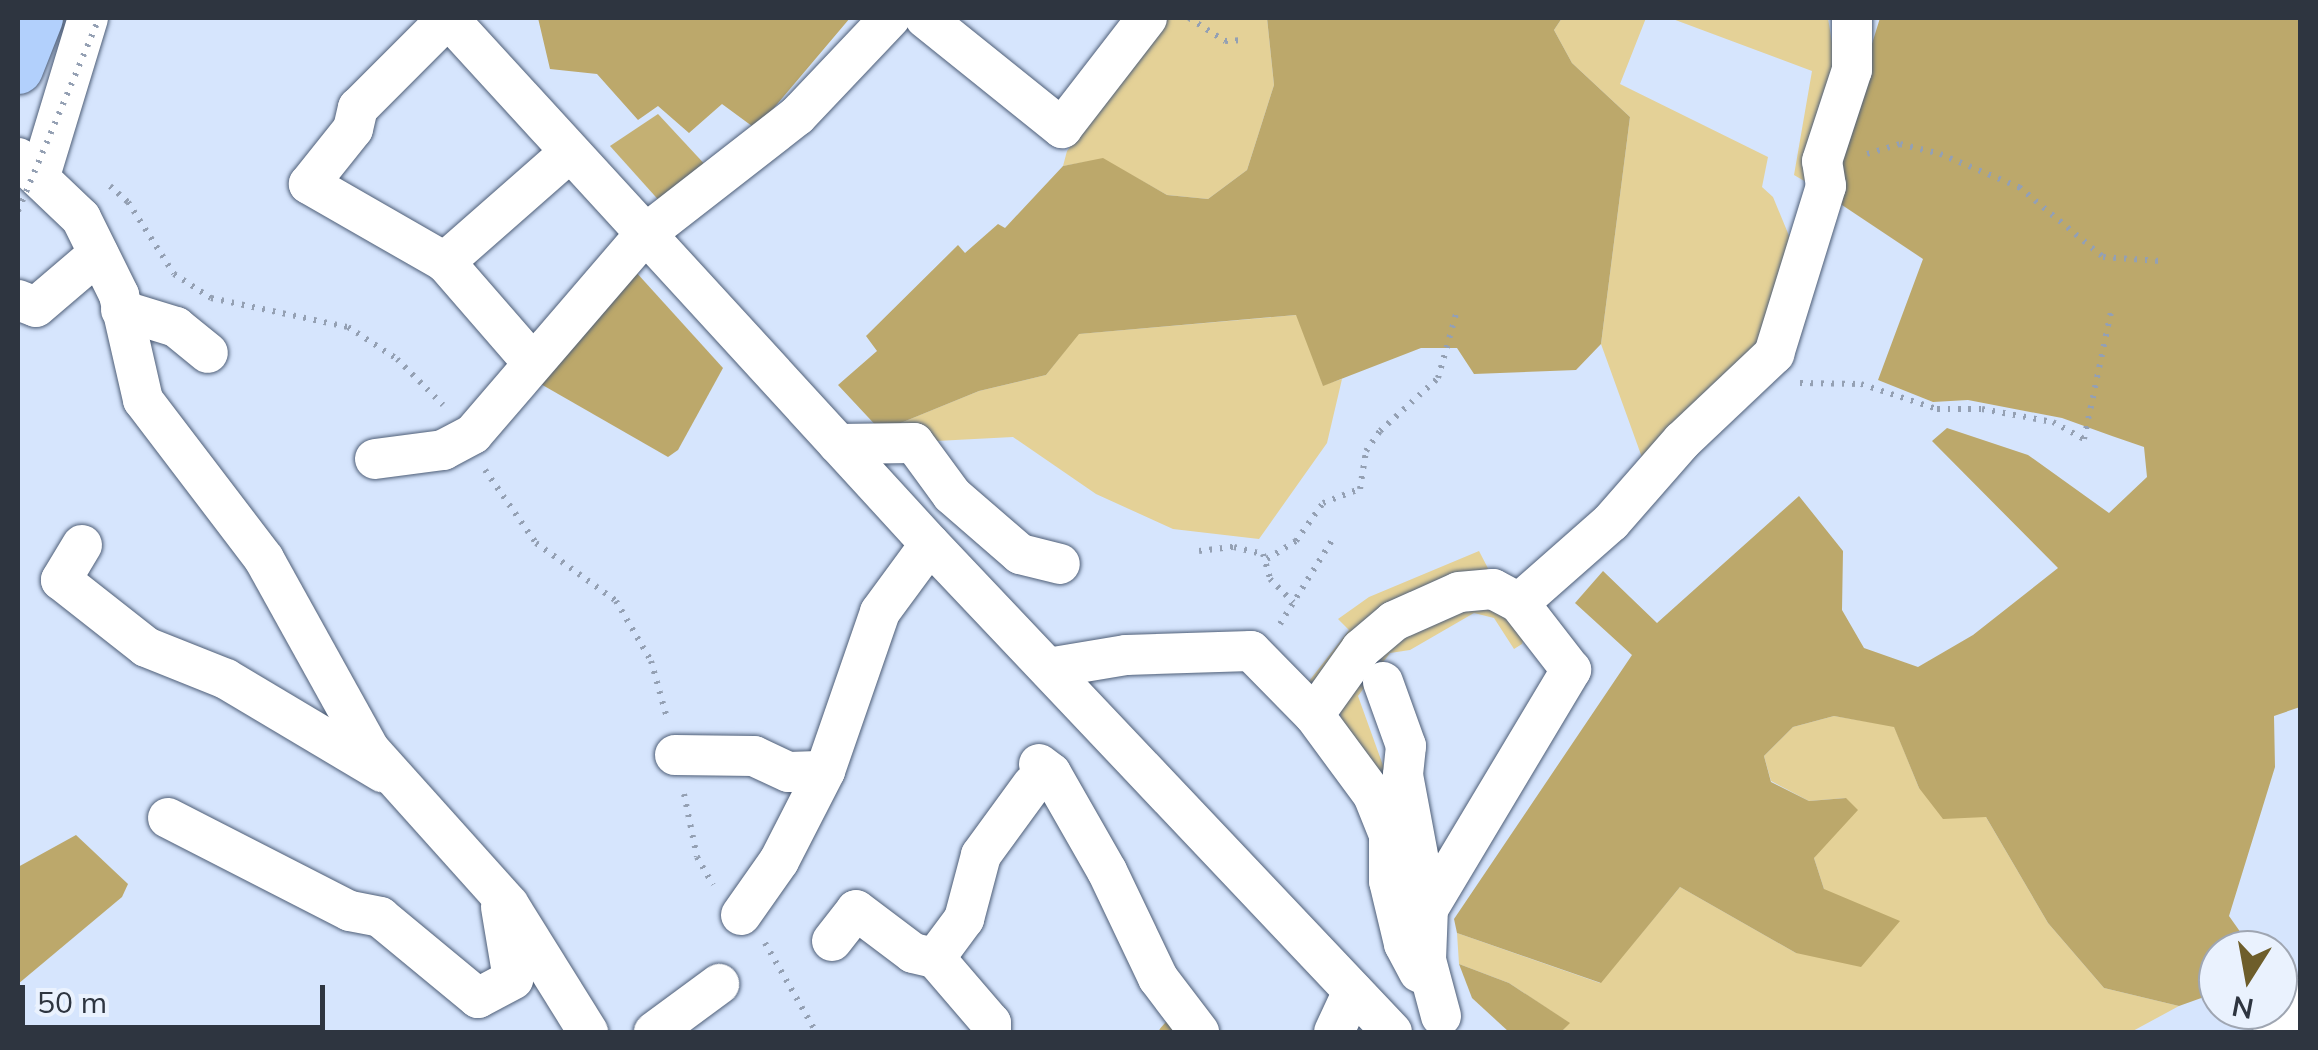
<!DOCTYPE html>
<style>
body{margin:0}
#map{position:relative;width:2318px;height:1050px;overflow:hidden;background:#d6e5fd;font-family:Mulish,sans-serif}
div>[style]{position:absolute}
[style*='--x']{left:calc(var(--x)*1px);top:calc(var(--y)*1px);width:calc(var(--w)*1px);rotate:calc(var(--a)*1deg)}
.green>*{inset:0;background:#e4d197}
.forest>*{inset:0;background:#bca86b}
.water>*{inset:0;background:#c4b073}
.stream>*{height:12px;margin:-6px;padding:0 6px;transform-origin:6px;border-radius:6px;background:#c4b073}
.path>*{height:6px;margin-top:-3px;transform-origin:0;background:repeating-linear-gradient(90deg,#94a0b3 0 2.5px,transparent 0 10.5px)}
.roads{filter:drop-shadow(0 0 2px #4e5e77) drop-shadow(0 0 2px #4e5e77)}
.minor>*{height:40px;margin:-20px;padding:0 20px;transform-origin:20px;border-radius:20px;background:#fff}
.major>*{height:50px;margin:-25px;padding:0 25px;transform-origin:25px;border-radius:25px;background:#b2d0fc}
.path-bridge>*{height:6px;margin-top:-3px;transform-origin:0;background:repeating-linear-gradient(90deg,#94a0b3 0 2.5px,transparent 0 10.5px)}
span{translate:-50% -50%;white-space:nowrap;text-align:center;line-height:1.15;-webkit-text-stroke:10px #eaf2fe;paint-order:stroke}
.frame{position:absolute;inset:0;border:20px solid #2e3540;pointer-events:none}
.north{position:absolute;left:2198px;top:930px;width:100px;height:100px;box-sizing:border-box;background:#eaf2fe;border:2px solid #9fa6b2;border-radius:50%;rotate:191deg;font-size:28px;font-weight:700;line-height:40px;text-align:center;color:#2e3540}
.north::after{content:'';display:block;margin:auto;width:35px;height:45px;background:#6e5e2b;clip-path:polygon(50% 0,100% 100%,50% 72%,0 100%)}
.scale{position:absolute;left:20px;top:985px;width:305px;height:45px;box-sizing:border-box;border:5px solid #2e3540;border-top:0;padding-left:12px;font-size:30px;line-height:35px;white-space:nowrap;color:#2e3540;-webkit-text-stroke:8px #eaf2fe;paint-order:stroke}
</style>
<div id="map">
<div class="green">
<i style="clip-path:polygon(1168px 18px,1267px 18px,1274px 85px,1247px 170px,1208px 199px,1167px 195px,1103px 159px,1063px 166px,1067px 151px)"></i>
<i style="clip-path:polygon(1562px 18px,1646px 18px,1620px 84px,1768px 157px,1762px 187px,1773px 197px,1792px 243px,1761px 351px,1644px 463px,1601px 344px,1630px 117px,1572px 63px,1554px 30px)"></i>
<i style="clip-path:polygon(1670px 18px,1828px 18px,1837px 74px,1806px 182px,1794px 175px,1812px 71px)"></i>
<i style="clip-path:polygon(1297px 315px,1323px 385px,1342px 379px,1327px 443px,1259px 539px,1173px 529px,1096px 494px,1013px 437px,936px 441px,898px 424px,979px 391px,1046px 375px,1078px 334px)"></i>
<i style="clip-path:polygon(1479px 551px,1493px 578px,1302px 690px,1349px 630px,1338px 619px,1369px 597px)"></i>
<i style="clip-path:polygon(1483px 597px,1525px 635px,1522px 644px,1514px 649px,1494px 618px,1474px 613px,1410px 650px,1390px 653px,1358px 696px,1389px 782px,1342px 726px,1339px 704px,1386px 635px)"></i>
<i style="clip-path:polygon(1834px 716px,1894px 726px,1919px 788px,1986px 817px,2048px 923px,2104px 988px,2179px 1006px,2131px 1032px,1561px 1032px,1569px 1023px,1509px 983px,1459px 964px,1457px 933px,1600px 983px,1680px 887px,1796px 953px,1824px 889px,1814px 858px,1846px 798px,1809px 801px,1771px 781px,1764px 756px,1793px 727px)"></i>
</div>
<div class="forest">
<i style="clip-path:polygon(538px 18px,850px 18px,756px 129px,722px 104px,689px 133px,658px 106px,638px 120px,597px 74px,550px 69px)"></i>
<i style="clip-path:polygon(1267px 18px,1562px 18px,1554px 30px,1572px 63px,1630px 117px,1601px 344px,1576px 370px,1474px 374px,1457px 348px,1421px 348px,1323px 386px,1296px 315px,1079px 334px,1046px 375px,979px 391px,881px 431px,838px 385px,877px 351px,866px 336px,958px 245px,965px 253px,998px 224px,1005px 228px,1063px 166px,1103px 158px,1167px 195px,1208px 199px,1247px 170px,1274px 85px)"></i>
<i style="clip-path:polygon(1880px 18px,2300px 18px,2300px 707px,2274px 716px,2275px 767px,2229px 916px,2253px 950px,2218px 950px,2218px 992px,2179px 1006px,2104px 988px,2048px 923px,1986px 817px,1943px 819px,1919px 788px,1894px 727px,1834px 716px,1793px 727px,1764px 756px,1771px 782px,1809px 801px,1846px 798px,1858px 810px,1814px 858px,1824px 889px,1900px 921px,1861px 967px,1796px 953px,1680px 887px,1601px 983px,1457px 933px,1454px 919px,1632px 655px,1575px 603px,1603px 571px,1657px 623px,1799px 496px,1843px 551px,1842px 610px,1864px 648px,1918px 667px,1973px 635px,2058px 568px,1932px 441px,1947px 428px,2028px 455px,2109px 513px,2147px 477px,2144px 447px,2112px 436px,2062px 418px,1968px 400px,1933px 402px,1878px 380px,1923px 259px,1836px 201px,1833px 169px)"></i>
<i style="clip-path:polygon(635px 271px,723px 368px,678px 450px,668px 457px,532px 379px)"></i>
<i style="clip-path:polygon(76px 835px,128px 884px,122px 897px,18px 984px,18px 867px)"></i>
<i style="clip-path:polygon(1459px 964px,1509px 983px,1570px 1023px,1561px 1032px,1509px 1032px,1472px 998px)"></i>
</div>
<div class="water">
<i style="clip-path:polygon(658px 114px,710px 170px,663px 205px,610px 146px)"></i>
</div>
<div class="stream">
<i style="--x:1165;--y:1032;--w:12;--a:-48"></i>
</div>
<div class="path">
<i style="--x:1189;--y:18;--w:43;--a:32.6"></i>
<i style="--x:1225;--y:41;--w:20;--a:-3"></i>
<i style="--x:1867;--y:154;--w:34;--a:-17"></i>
<i style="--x:1900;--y:144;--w:41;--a:14"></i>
<i style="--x:1940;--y:154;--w:86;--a:22.7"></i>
<i style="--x:2019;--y:187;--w:109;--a:39.8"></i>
<i style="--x:2103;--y:257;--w:57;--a:4"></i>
<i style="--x:110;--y:186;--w:24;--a:42"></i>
<i style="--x:128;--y:202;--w:85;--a:57.4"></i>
<i style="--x:174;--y:274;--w:44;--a:33"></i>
<i style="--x:211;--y:298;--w:140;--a:12"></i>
<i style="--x:348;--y:327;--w:59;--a:33.1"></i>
<i style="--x:397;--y:359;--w:65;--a:45"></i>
<i style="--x:1800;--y:383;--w:61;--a:0.9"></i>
<i style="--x:1861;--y:384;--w:80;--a:18.2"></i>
<i style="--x:1937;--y:409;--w:45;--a:0"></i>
<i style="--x:1982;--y:409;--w:72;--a:10.4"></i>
<i style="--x:2053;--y:422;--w:35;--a:29"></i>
<i style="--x:2084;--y:439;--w:135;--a:-78"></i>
<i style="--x:485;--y:470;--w:89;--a:55.1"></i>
<i style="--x:536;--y:543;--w:99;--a:35.9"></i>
<i style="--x:616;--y:601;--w:69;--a:59.7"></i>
<i style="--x:651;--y:661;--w:59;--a:74.3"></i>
<i style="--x:1199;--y:551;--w:35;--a:-7"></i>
<i style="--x:1234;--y:547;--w:30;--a:14"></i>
<i style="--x:1263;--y:554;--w:26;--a:74"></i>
<i style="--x:1270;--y:579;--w:33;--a:45"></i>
<i style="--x:1267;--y:559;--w:34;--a:-32"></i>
<i style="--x:1296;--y:541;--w:47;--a:-54.6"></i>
<i style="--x:1323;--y:503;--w:40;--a:-21"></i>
<i style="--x:1360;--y:489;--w:38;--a:-81"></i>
<i style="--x:1366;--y:451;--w:24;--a:-55"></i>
<i style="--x:1380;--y:431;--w:79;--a:-42.4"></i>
<i style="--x:1438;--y:378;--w:66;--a:-74.3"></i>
<i style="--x:1280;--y:624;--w:102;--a:-58.2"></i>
<i style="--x:684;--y:794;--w:64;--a:78.3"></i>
<i style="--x:697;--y:857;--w:32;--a:60"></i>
<i style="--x:765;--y:943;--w:103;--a:60.2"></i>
</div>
<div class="roads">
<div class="minor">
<i style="--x:925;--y:18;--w:176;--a:38.8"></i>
<i style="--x:1062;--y:128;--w:139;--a:-52.3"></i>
<i style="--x:570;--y:152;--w:167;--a:138.7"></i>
<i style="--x:445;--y:262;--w:157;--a:-150.2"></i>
<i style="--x:309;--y:184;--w:70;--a:-51.3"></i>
<i style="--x:353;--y:129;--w:22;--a:-77"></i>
<i style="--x:358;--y:108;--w:127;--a:-45"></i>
<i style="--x:448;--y:18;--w:713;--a:47.5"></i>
<i style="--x:930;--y:544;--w:672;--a:46.57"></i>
<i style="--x:18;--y:158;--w:87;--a:43.6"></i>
<i style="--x:81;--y:218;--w:86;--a:63.7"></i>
<i style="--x:119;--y:295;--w:108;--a:77.1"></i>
<i style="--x:143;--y:400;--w:200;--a:52.7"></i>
<i style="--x:264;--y:559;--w:218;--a:61"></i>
<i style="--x:370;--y:750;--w:208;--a:48.1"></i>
<i style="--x:509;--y:905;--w:150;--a:58.1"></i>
<i style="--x:40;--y:176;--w:165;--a:-73.1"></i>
<i style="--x:445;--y:262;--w:131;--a:49"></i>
<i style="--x:18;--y:300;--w:19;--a:21"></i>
<i style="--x:36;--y:307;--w:82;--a:-40.5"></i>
<i style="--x:121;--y:310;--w:58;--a:17.2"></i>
<i style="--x:176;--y:327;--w:41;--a:39.1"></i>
<i style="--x:838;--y:444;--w:76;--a:-0.8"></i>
<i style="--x:914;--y:443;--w:64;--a:53.8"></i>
<i style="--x:952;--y:495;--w:90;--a:40.9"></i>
<i style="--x:1020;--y:554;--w:41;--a:14"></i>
<i style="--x:375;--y:459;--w:69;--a:-7.5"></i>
<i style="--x:443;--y:450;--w:34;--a:-28"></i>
<i style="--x:473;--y:434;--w:262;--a:-49.3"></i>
<i style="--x:644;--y:235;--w:194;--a:-37.9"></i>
<i style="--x:797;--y:116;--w:135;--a:-46.5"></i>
<i style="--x:82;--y:545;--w:41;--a:121"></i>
<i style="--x:61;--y:580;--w:108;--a:38.2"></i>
<i style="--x:146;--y:647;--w:86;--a:21.8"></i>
<i style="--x:226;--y:679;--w:182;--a:30.8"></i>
<i style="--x:1048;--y:668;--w:79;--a:-9.5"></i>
<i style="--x:1126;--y:655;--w:125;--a:-1.8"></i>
<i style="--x:1251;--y:651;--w:90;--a:45.5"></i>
<i style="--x:1314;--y:715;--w:99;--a:53.6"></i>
<i style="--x:1373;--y:795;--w:43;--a:68.2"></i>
<i style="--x:1389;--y:835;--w:46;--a:90"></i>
<i style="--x:1389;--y:881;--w:65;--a:76.6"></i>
<i style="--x:1404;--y:944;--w:32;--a:62"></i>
<i style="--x:1383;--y:682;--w:68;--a:70.2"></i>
<i style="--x:1406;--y:746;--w:29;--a:96"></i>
<i style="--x:1403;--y:775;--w:136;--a:79.4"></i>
<i style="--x:1314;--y:715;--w:81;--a:-54.5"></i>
<i style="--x:1361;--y:649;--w:43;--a:-40.3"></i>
<i style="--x:1394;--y:621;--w:71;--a:-24"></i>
<i style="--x:1459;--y:592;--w:34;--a:-5"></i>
<i style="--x:1493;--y:589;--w:30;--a:28"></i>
<i style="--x:675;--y:755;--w:79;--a:0.7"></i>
<i style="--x:754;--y:756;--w:38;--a:25"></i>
<i style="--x:789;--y:772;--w:36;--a:-2"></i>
<i style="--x:1039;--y:764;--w:15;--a:37"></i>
<i style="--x:1051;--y:773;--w:113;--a:60.3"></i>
<i style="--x:1107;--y:871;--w:119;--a:64.5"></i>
<i style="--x:1158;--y:978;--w:68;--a:52.8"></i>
<i style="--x:168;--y:818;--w:204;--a:27.1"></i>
<i style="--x:350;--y:911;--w:31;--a:11"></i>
<i style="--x:380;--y:917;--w:127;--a:39.6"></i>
<i style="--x:478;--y:998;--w:40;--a:-28"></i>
<i style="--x:513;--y:979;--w:73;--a:-99.5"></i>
<i style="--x:741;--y:915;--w:66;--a:-54.9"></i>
<i style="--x:779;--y:861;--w:101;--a:-62.9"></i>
<i style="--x:825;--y:771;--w:168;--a:-70.9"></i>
<i style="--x:880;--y:612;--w:84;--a:-53.7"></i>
<i style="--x:832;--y:941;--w:39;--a:-52"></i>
<i style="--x:856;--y:910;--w:71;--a:37"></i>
<i style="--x:913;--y:953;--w:23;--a:13"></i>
<i style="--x:935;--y:958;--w:86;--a:49.3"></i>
<i style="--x:991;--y:1023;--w:9;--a:90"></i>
<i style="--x:935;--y:958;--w:49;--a:-53.4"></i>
<i style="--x:964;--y:919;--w:66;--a:-75.1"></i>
<i style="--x:981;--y:855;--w:87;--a:-53.9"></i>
<i style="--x:1441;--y:1016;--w:58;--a:-105"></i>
<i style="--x:1426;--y:960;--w:51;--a:-87.8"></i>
<i style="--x:1428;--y:909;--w:279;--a:-59.1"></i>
<i style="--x:1571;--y:670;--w:85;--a:-127.8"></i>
<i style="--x:1519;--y:603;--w:123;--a:-41.4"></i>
<i style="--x:1611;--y:522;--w:108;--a:-48.8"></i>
<i style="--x:1682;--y:441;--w:127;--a:-43.4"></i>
<i style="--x:1774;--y:354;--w:176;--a:-72.8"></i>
<i style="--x:1826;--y:186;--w:25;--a:-99"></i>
<i style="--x:1822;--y:161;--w:96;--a:-71.8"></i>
<i style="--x:1852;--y:70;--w:52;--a:-90"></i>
<i style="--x:654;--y:1032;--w:81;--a:-36.4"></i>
<i style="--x:1334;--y:1032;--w:45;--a:-65.1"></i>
<i style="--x:2273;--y:1032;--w:44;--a:-52.4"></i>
</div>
<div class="major">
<i style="--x:18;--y:69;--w:55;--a:-68.6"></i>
</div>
</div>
<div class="path-bridge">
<i style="--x:18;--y:211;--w:209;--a:-67.2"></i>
</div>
<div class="frame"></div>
<div class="north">N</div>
<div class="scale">50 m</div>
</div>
